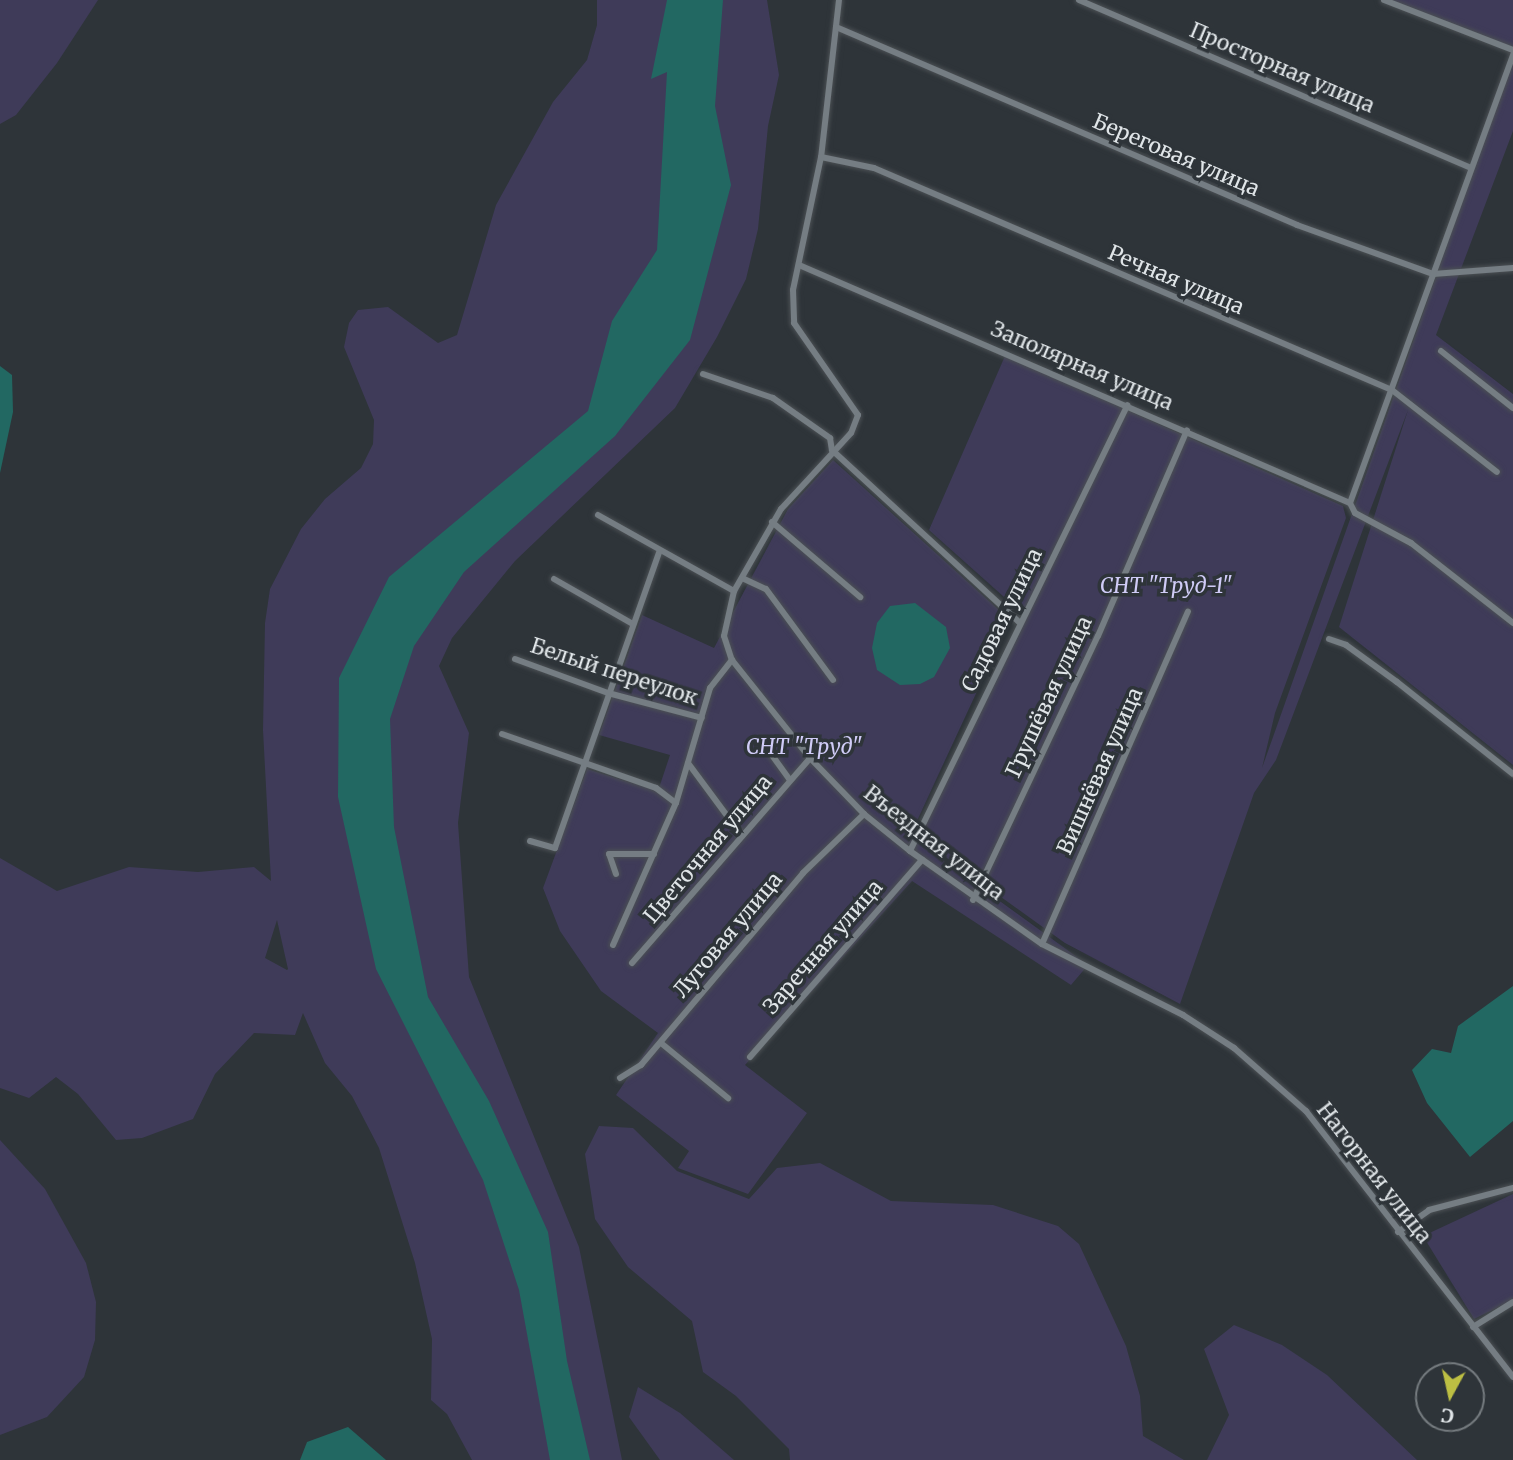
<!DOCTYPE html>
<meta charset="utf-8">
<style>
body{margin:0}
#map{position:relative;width:1513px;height:1460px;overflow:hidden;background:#2e3439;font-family:Merriweather,serif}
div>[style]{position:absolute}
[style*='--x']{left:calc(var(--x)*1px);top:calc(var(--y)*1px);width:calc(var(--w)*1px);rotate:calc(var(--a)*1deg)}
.green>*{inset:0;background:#3f3b59}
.water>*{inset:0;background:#226862}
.roads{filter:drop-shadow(0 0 2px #4b5054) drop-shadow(0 0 2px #4b5054)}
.street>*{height:6px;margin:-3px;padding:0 3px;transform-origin:3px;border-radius:3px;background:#757d83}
span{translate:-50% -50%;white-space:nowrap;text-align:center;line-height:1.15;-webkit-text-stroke:7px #2e3439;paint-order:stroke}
.street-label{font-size:21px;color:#e0e5e8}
.park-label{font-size:21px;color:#d0ccf7;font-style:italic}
.north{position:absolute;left:1415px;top:1362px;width:70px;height:70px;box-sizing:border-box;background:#2e3439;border:2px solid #757b7f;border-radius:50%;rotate:188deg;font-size:19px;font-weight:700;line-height:28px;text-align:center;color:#e0e5e8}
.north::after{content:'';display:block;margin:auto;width:24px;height:32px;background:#bdbf43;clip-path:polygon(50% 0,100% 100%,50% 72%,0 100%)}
</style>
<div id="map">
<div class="green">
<i style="clip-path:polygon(0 0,98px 0,57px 63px,16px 115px,0 124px)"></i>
<i style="clip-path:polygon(evenodd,597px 0,767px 0,779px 75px,768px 126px,758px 229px,746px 279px,717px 337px,675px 408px,515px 561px,452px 638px,439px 666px,469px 733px,458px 823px,469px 977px,579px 1247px,622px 1460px,472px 1460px,447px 1414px,431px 1400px,432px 1339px,415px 1263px,379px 1148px,352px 1096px,325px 1063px,303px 1013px,295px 1035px,254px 1033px,215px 1074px,193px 1119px,142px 1138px,116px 1140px,78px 1094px,56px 1077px,29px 1098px,0 1088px,0 858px,57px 891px,129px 867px,198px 872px,254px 867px,271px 881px,263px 730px,265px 623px,270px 589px,301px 529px,325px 499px,361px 468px,373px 444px,374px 420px,344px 347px,349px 323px,358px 310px,388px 307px,438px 343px,457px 335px,496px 205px,553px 102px,587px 60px,597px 25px,597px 0,277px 920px,288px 969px,287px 970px,265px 958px,277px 920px)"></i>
<i style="clip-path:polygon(1387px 0,1513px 0,1513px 50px)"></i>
<i style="clip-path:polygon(1513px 59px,1513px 131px,1436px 335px,1513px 394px,1513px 765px,1339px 627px,1408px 410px,1276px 760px,1254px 793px,1180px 1004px,1065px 943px,919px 838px,1023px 614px,929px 530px,1005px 356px,1343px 506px,1346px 518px,1275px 713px,1262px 768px)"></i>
<i style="clip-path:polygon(833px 460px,1010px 620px,910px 836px,1088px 965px,1071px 985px,912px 881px,745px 1065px,807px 1113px,748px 1194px,678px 1168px,689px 1151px,616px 1095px,658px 1033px,601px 991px,560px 931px,543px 888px,587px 769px,658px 791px,670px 755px,599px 735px,642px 615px,714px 648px,788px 509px)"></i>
<i style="clip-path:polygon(599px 1126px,633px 1128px,677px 1171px,749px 1199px,777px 1168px,820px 1163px,891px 1201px,993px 1205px,1058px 1226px,1079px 1244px,1126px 1346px,1140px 1396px,1143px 1436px,1184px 1460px,790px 1460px,789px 1449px,736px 1396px,703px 1372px,692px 1321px,628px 1267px,595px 1219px,585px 1154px)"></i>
<i style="clip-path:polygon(0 1140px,45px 1189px,86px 1263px,96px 1302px,95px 1340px,84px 1377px,47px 1417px,0 1435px)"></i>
<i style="clip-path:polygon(1513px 1194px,1513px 1300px,1474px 1319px,1423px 1236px)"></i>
<i style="clip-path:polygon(1234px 1325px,1282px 1345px,1327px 1375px,1417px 1460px,1207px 1460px,1229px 1415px,1204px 1349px)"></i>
<i style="clip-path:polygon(638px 1387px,680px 1413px,734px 1460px,660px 1460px,629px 1417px)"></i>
</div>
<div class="water">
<i style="clip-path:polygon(667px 0,723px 0,715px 106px,731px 185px,690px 340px,615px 436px,464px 572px,414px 646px,390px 719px,394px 827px,428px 997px,489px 1101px,548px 1232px,567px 1361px,590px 1460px,550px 1460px,519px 1290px,483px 1180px,376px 969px,338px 797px,339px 678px,389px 577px,588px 411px,612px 321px,657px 250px,667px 72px,651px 79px)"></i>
<i style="clip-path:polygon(0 366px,12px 375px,13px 412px,0 473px)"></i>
<i style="clip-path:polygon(915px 603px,946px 627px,950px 648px,934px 677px,920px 684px,900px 685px,877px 670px,872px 648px,877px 623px,890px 606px)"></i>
<i style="clip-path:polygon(1513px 986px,1513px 1121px,1470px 1157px,1427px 1103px,1412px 1070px,1432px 1049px,1451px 1053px,1458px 1026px)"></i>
<i style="clip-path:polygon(348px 1427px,386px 1460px,300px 1460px,307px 1442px)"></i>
</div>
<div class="roads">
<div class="street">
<i style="--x:839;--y:0;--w:158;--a:96.5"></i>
<i style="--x:821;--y:157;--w:136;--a:101.9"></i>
<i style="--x:793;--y:290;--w:33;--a:88"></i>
<i style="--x:794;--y:323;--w:112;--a:55.2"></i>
<i style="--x:858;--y:415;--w:19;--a:111"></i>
<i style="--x:851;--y:433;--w:103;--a:132.6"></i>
<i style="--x:781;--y:509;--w:95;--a:119.8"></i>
<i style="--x:734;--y:591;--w:46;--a:102.5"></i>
<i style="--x:724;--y:636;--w:25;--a:72"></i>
<i style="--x:732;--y:660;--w:125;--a:51.5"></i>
<i style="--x:810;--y:758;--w:78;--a:46"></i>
<i style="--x:864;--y:814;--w:59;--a:38.8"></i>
<i style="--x:910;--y:851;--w:161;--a:35.2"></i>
<i style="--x:1042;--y:944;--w:158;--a:26.7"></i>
<i style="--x:1183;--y:1015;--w:61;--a:32.9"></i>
<i style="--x:1234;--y:1048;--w:96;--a:41.2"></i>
<i style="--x:1306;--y:1111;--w:337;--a:52.1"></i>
<i style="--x:1079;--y:0;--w:426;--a:23.2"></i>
<i style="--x:1384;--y:0;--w:138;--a:21.2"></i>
<i style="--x:836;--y:27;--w:502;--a:23.24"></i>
<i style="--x:1297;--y:225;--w:145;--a:19.8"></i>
<i style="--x:1433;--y:274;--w:80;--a:-4.3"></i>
<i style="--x:821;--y:157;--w:54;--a:11.7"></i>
<i style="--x:874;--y:168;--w:564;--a:23.2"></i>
<i style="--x:1392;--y:390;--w:133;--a:38"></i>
<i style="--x:799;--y:265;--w:600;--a:23.36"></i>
<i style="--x:1441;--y:351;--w:92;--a:38.4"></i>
<i style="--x:703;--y:374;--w:74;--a:18.9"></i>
<i style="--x:773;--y:398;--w:70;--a:35.1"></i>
<i style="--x:830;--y:438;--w:12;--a:81"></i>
<i style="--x:832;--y:450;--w:254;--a:42.6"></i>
<i style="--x:1350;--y:503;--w:478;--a:-70"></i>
<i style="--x:1350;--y:503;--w:11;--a:63"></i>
<i style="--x:1355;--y:513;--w:64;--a:28.2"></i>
<i style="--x:1411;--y:543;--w:130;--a:38.1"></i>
<i style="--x:598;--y:515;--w:156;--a:29.2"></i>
<i style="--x:772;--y:522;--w:116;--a:40.4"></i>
<i style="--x:742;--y:578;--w:26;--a:25"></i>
<i style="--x:766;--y:589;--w:113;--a:53.6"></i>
<i style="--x:554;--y:579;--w:91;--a:29.7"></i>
<i style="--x:1329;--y:639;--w:18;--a:19"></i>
<i style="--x:1346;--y:645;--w:63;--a:36"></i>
<i style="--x:1397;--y:682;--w:148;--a:38.4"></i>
<i style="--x:515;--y:659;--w:99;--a:20.1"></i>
<i style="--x:608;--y:693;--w:97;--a:14.9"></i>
<i style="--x:502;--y:734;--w:163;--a:19.3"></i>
<i style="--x:656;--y:788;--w:25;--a:37"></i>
<i style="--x:761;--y:740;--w:49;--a:54.1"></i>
<i style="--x:688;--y:763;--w:91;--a:53.5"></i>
<i style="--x:530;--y:841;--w:26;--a:16"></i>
<i style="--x:555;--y:848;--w:314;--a:-70.6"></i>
<i style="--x:910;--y:851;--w:496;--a:-64"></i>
<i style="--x:616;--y:874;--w:21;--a:-109"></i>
<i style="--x:609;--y:854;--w:45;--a:0"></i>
<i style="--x:973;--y:900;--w:292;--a:-64.7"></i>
<i style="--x:1098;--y:636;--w:224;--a:-66.6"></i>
<i style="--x:1042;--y:944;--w:363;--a:-66.3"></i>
<i style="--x:613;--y:945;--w:155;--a:-66.1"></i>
<i style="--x:676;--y:803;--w:120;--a:-73.5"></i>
<i style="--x:710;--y:688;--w:36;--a:-52"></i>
<i style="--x:632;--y:963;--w:271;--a:-49"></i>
<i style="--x:661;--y:1043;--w:87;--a:39.4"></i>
<i style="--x:750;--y:1057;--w:262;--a:-48.9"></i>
<i style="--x:620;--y:1078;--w:25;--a:-32"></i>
<i style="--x:641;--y:1065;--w:251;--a:-49.8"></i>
<i style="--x:803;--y:873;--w:85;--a:-44"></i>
<i style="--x:1398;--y:1232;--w:38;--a:-35"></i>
<i style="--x:1429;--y:1210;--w:87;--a:-14.7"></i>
<i style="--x:1473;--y:1327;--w:47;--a:-32"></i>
</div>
</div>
<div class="street-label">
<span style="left:1282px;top:68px;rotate:23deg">Просторная улица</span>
<span style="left:1176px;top:155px;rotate:23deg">Береговая улица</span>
<span style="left:1176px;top:280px;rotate:23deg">Речная улица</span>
<span style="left:1082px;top:366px;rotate:23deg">Заполярная улица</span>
<span style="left:1002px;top:620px;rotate:-64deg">Садовая улица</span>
<span style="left:614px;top:672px;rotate:18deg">Белый переулок</span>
<span style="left:1049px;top:697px;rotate:-65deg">Грушёвая улица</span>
<span style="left:1100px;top:771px;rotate:-66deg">Вишнёвая улица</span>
<span style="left:934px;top:843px;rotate:38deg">Въездная улица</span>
<span style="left:708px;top:849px;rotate:-50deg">Цветочная улица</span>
<span style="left:728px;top:935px;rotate:-50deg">Луговая улица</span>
<span style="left:823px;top:947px;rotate:-49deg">Заречная улица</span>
<span style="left:1374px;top:1173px;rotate:52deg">Нагорная улица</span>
</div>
<div class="park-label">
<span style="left:1166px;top:586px">СНТ "Труд-1"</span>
<span style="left:804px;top:747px">СНТ "Труд"</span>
</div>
<div class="north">С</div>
</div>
